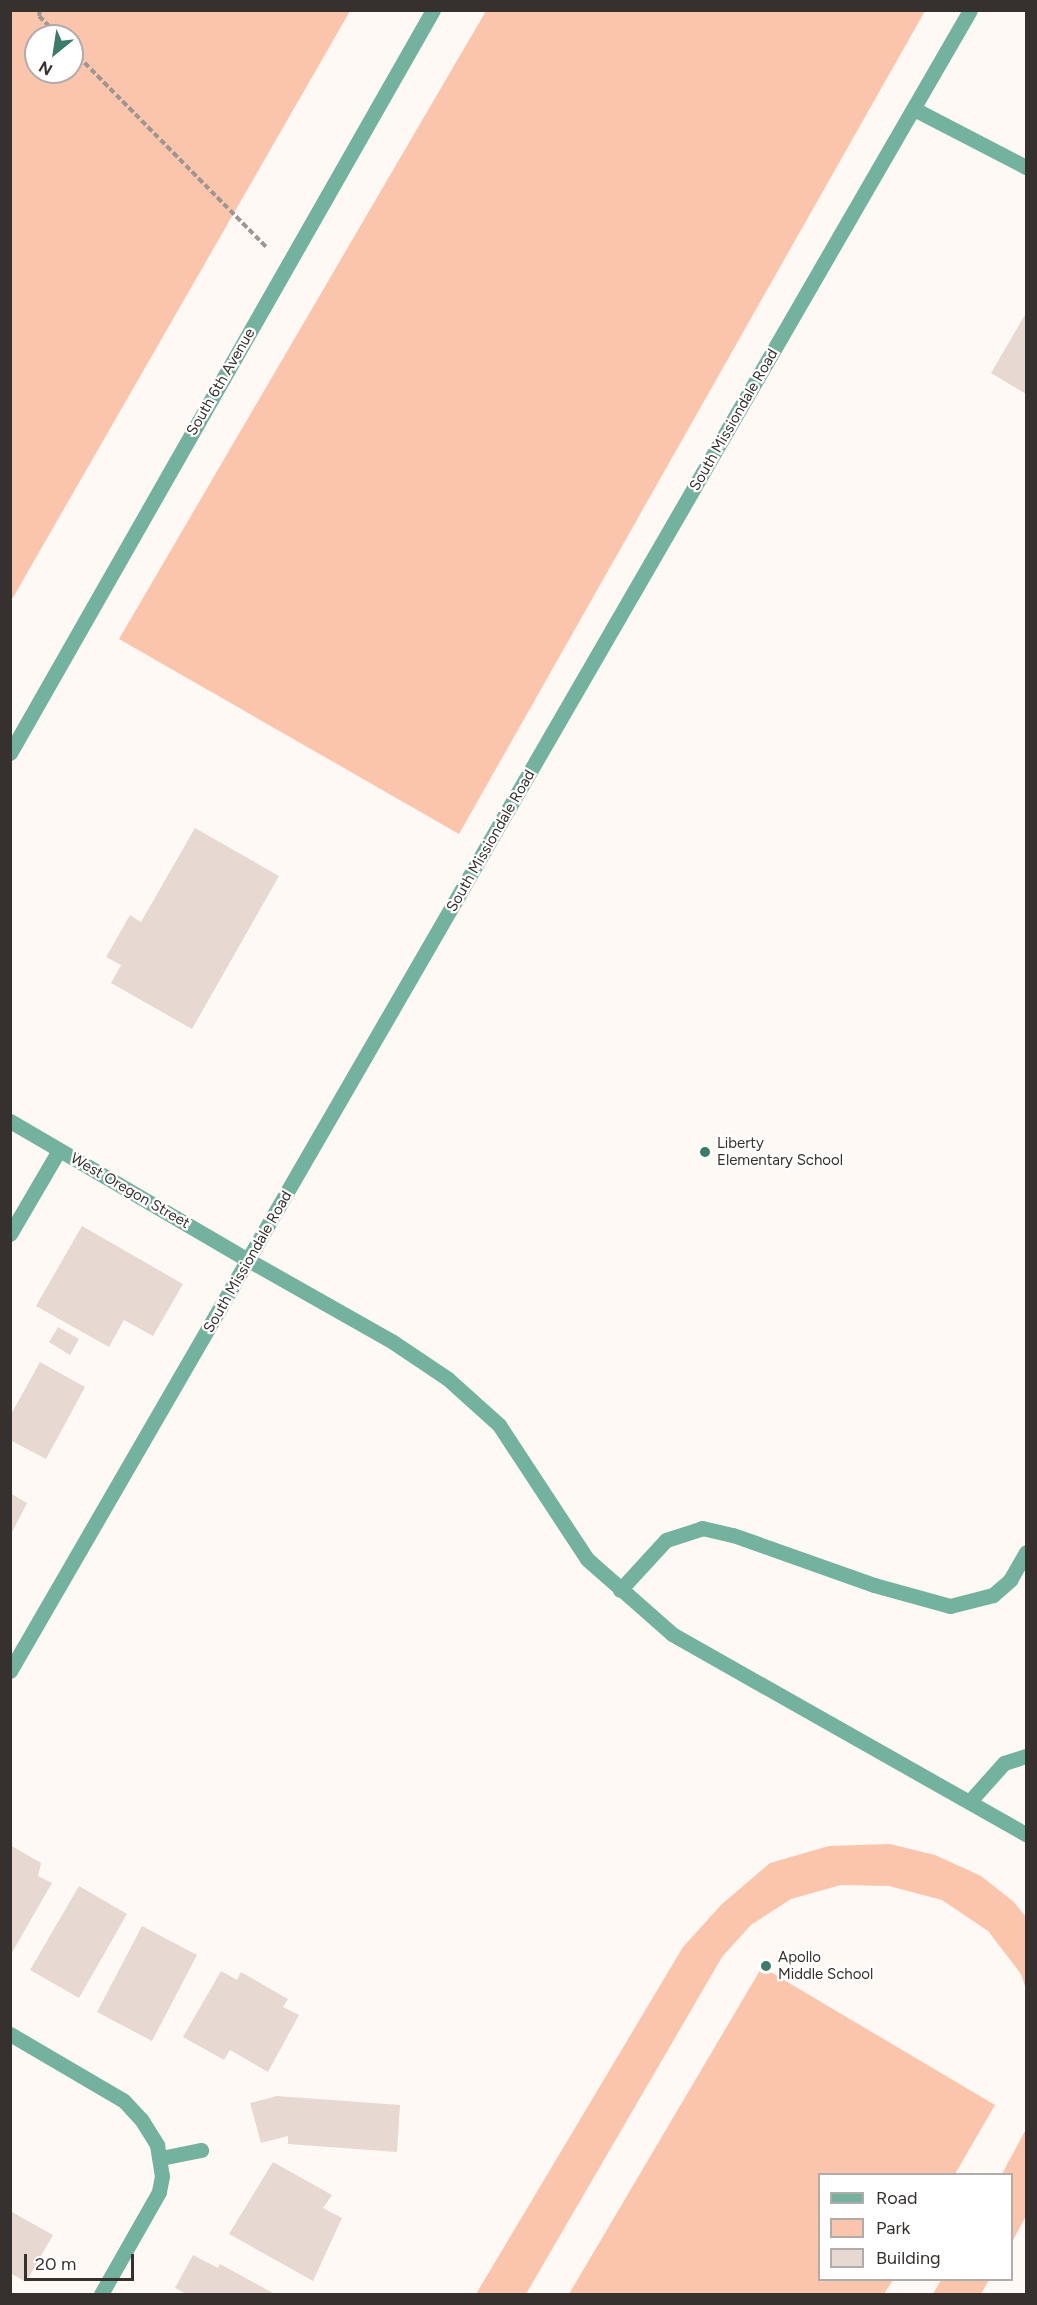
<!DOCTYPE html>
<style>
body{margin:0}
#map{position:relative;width:1037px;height:2305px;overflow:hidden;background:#fff9f6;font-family:Figtree,sans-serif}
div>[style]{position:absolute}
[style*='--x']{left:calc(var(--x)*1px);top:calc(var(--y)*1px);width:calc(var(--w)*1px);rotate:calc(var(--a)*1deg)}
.green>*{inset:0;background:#fbc5ac}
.building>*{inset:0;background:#e7d8d2}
.path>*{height:4px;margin-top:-2px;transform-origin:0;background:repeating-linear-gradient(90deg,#9d9794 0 6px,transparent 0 9px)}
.service>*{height:15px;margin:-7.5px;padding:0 7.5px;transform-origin:7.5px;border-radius:7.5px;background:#74b2a0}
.minor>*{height:15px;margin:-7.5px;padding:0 7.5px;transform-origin:7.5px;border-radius:7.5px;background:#74b2a0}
.tertiary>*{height:15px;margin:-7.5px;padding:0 7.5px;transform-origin:7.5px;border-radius:7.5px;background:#74b2a0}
.dots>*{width:16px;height:16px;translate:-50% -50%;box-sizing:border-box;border:3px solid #fff;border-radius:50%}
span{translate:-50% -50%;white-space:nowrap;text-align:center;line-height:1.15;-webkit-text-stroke:4.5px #fff;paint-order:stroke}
.street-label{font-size:15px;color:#36302e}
.poi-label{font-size:15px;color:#36302e}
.left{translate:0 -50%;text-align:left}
.frame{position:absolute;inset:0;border:12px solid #36302e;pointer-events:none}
.legend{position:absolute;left:818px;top:2173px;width:195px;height:108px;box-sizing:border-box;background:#fff;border:2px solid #afacab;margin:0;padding:8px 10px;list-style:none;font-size:18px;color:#36302e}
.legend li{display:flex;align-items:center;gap:12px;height:30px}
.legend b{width:30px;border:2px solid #afacab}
.north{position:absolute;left:24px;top:24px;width:60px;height:60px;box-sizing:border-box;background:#fff;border:2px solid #afacab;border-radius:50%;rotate:210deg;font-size:16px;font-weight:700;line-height:24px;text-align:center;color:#36302e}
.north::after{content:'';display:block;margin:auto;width:21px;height:27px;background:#3a7b6a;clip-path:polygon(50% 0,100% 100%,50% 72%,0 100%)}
.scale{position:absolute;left:24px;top:2254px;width:110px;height:27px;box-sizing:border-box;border:3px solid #36302e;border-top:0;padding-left:8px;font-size:18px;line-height:21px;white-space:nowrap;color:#36302e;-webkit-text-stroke:4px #fff;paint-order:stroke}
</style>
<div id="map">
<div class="green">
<i style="clip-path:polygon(evenodd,11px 10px,350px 11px,11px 601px,10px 11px,11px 10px,36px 36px,72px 36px,72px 72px,36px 72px,36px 36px)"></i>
<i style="clip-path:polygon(486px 11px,925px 11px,459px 834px,119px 639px)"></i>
<i style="clip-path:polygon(890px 1844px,935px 1855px,981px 1876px,1014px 1902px,1026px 1917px,1026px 1989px,1021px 1974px,988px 1931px,942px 1900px,889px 1886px,841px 1885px,791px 1899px,751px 1925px,722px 1957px,526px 2294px,476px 2294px,683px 1947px,722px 1904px,770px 1863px,829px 1846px)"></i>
<i style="clip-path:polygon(762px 1967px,995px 2105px,955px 2174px,820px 2174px,820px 2280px,893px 2280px,884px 2294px,569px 2294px)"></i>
<i style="clip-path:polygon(1026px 2129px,1026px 2216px,1012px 2242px,1012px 2174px,1002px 2174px)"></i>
<i style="clip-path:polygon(941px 2280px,989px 2280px,981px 2294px,933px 2294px)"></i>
</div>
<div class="building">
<i style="clip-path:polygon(1026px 313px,1026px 394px,991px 373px)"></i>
<i style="clip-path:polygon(195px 828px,279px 876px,192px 1029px,111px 983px,121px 965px,106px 957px,130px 915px,141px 922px)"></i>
<i style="clip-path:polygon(82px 1226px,183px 1284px,153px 1336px,124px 1320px,109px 1347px,36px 1306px)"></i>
<i style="clip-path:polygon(58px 1327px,79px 1339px,70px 1355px,49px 1342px)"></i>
<i style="clip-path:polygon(40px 1362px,85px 1387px,46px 1459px,10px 1440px,10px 1416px)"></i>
<i style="clip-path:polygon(10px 1493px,27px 1503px,10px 1536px)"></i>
<i style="clip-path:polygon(10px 1845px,41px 1863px,38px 1876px,52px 1883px,10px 1956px)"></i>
<i style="clip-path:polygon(79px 1886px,127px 1914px,79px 1998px,30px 1970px)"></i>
<i style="clip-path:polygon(142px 1926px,197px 1955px,152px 2041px,97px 2012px)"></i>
<i style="clip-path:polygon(221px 1971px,237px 1980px,241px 1972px,288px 1999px,283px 2007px,299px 2015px,268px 2072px,230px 2050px,224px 2060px,183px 2037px)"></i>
<i style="clip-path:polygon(277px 2096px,400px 2105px,397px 2152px,288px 2144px,288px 2136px,261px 2143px,250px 2103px)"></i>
<i style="clip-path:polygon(273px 2162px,332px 2195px,323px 2208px,342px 2218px,313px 2281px,229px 2234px)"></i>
<i style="clip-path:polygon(10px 2211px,53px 2235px,26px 2282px,10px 2273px)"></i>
<i style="clip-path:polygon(193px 2255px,218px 2268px,220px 2264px,275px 2294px,186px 2294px,175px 2288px)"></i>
</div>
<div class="path">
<i style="--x:40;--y:10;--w:6;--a:99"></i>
<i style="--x:39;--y:16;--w:28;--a:45"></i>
<i style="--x:72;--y:50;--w:278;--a:45.4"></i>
</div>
<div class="service">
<i style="--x:914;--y:109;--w:126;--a:27.4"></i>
<i style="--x:10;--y:1234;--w:97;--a:-59.7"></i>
<i style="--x:250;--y:1261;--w:164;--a:29.5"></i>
<i style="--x:393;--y:1342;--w:66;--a:33.9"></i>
<i style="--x:448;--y:1379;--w:69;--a:42"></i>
<i style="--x:499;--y:1425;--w:160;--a:56.7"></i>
<i style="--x:587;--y:1559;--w:113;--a:41.4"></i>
<i style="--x:672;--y:1634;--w:407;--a:29.5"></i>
<i style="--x:620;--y:1590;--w:68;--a:-47.4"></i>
<i style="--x:666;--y:1540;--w:38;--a:-18"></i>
<i style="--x:702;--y:1528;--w:32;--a:13"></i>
<i style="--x:733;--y:1535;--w:150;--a:19.5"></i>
<i style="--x:874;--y:1585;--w:79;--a:15.4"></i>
<i style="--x:950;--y:1606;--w:44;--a:-14.3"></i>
<i style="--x:993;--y:1595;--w:23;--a:-41"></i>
<i style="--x:1010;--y:1580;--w:32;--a:-60"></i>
<i style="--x:970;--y:1801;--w:51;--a:-48.2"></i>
<i style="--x:1004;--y:1763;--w:23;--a:-18"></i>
</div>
<div class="minor">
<i style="--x:10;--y:1121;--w:278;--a:30.3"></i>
<i style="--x:10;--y:1671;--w:1918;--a:-59.97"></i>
<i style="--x:10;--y:2034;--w:132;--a:30.4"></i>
<i style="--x:124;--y:2101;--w:25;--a:47"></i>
<i style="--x:141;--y:2119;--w:31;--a:58"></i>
<i style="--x:157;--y:2145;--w:31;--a:81"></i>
<i style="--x:162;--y:2176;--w:16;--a:101"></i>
<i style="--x:159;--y:2192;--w:117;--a:119.6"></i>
<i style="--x:161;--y:2158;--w:41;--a:-11.3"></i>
</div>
<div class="tertiary">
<i style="--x:10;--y:753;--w:855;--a:-60.35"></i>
</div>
<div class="dots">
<i style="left:705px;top:1152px;background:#3a7b6a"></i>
<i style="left:766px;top:1966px;background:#3a7b6a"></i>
</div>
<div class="street-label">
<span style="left:221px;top:382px;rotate:-60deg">South 6th Avenue</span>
<span style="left:734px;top:420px;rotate:-60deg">South Missiondale Road</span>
<span style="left:491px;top:841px;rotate:-60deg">South Missiondale Road</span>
<span style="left:130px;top:1191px;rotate:30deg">West Oregon Street</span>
<span style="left:248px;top:1262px;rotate:-60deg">South Missiondale Road</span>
</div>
<div class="poi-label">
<span class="left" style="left:717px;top:1152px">Liberty<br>Elementary School</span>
<span class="left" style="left:778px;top:1966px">Apollo<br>Middle School</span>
</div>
<div class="frame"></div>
<ul class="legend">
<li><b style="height:8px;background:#74b2a0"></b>Road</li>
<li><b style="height:16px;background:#fbc5ac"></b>Park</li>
<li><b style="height:16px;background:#e7d8d2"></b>Building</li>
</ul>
<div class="north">N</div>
<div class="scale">20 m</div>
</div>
